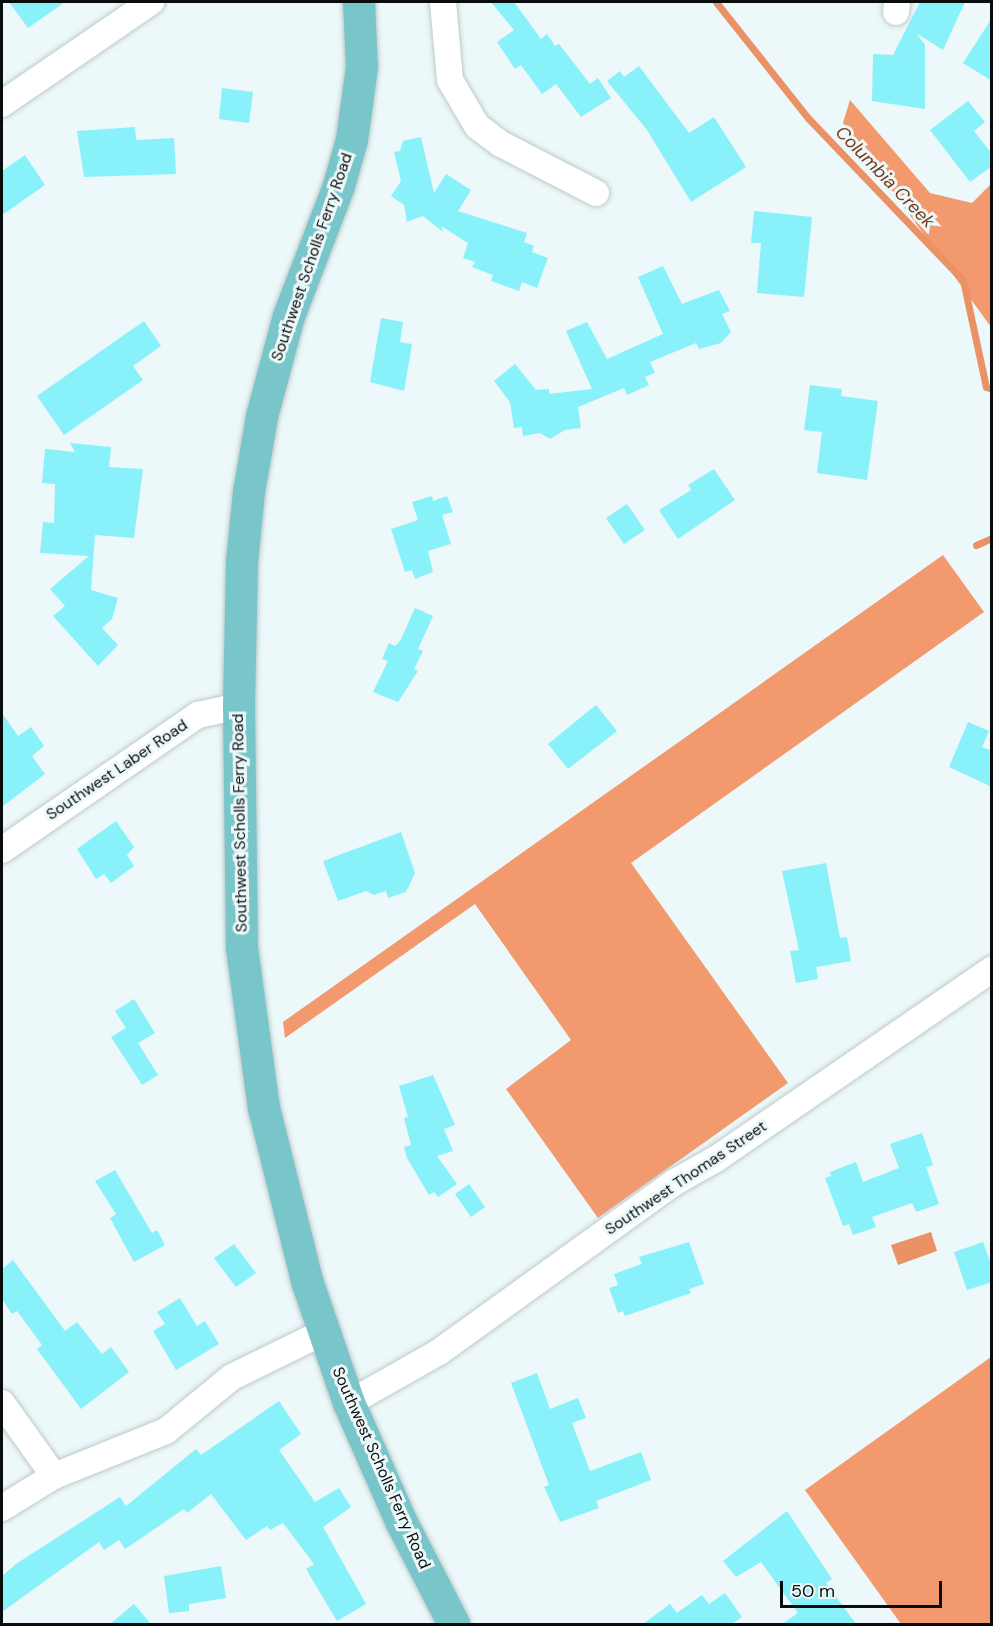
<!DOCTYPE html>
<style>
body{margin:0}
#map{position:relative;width:993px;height:1626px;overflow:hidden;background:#ecf8f9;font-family:"DM Sans",sans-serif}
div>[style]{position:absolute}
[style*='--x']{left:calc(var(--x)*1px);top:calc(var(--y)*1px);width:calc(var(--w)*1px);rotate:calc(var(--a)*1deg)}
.forest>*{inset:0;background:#f3996e}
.water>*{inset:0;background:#eb9166}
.stream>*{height:7px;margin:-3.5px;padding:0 3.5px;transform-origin:3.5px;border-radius:3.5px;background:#eb9166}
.building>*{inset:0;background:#88f1f9}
.roads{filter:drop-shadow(0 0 2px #bec9ca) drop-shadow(0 0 2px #bec9ca)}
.minor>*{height:26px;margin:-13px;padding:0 13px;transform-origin:13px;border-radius:13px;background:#fff}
.major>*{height:32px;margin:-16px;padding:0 16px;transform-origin:16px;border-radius:16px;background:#78c5ca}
span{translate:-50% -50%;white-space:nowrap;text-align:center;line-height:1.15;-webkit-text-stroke:6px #ecf8f9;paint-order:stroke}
.street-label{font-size:16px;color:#090d0d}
.water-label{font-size:18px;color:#743a1c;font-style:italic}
.frame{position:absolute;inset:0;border:3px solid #090d0d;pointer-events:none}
.scale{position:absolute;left:780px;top:1581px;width:162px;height:27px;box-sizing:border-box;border:3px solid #090d0d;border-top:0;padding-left:8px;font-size:18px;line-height:21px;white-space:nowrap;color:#090d0d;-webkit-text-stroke:4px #ecf8f9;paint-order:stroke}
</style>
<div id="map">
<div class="forest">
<i style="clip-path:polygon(850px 100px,930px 193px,972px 203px,991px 184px,991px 327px,843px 123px)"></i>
<i style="clip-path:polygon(943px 555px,984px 612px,631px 863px,788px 1083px,598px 1218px,506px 1089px,571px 1040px,475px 904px,285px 1038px,283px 1022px)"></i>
<i style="clip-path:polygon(991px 1357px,991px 1624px,901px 1624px,805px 1490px)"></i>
</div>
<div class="water">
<i style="clip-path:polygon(931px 1232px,937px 1251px,898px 1265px,891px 1245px)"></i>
</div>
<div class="stream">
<i style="--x:716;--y:2;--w:148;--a:51.6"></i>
<i style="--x:808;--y:118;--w:224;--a:46.3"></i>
<i style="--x:963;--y:280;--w:109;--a:77.9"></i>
<i style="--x:986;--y:387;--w:6;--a:18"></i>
<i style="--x:976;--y:545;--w:17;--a:-24"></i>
</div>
<div class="building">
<i style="clip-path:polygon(9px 2px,65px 2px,28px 28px)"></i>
<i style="clip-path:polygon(491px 2px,514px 2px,541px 39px,547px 34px,555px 46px,559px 44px,590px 84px,598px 78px,611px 98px,581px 117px,556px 84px,542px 94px,521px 65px,515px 69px,497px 42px,514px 30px)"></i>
<i style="clip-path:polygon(920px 2px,965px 2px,943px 50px,916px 33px,925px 45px,925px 109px,872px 101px,873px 54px,893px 55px)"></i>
<i style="clip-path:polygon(992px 18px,992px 81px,963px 63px)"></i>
<i style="clip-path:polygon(639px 66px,689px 133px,714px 117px,746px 167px,691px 202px,647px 130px,607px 81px,620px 71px,624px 77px)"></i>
<i style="clip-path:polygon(222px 88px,253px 92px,249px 123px,219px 119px)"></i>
<i style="clip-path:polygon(968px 101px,985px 122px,974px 131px,992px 154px,992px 166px,970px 182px,930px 130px)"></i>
<i style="clip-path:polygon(135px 127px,136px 140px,174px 138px,176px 174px,84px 177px,77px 131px)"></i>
<i style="clip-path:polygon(421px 137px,434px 193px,446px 174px,471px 190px,458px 211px,527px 233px,524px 242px,534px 246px,532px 252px,548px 258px,537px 288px,522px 282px,519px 291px,491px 281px,493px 275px,472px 267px,475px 262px,463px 258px,468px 243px,441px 226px,443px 232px,423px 216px,407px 222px,404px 205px,391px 196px,401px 181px,394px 152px,400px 151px,403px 141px)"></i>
<i style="clip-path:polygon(25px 155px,45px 185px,2px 215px,2px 171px)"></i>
<i style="clip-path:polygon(754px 211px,812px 217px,804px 297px,757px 293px,761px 243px,751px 243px)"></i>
<i style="clip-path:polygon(663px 266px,682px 304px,719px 290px,730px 311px,722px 314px,731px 332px,721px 343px,699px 349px,696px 343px,650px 362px,655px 373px,645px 377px,649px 385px,627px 395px,624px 388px,578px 407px,581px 428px,565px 430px,550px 439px,540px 433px,523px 436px,522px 427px,514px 428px,510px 402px,494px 381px,515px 364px,536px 390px,549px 389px,549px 394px,592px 389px,566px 331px,587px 322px,607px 359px,663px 334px,638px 277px)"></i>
<i style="clip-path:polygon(381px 318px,403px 322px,400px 342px,412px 344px,404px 391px,370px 382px)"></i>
<i style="clip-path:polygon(144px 321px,161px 346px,133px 366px,143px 380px,64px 435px,37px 396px)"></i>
<i style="clip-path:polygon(810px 385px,842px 389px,841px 396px,878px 401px,867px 480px,817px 473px,822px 432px,804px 430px)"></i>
<i style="clip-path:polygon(70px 443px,111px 447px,109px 467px,143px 469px,134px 538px,95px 535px,91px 590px,118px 598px,112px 619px,102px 628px,118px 645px,98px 666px,53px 616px,65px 606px,50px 589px,89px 556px,40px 553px,43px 522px,54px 523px,55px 484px,42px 483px,45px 449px,75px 452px)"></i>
<i style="clip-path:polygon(714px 469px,735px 500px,678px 539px,659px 510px,691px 490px,688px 485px)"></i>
<i style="clip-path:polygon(432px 496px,433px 501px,447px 496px,453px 512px,442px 515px,451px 544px,428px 551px,433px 572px,415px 579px,412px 570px,405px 572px,391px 529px,418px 520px,412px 502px)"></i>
<i style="clip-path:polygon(627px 504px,645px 530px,624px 544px,606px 518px)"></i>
<i style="clip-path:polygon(415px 608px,433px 616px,418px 649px,423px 651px,414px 669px,418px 671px,398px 702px,373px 692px,388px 661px,382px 659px,389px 643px,395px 646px,400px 641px)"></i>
<i style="clip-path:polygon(596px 705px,617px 731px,568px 769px,548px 744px)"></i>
<i style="clip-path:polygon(2px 713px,18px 736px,31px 727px,44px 746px,32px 756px,45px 774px,2px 807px)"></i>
<i style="clip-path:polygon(968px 722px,989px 731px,982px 747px,992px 751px,992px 787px,949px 767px)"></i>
<i style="clip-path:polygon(116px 821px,134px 847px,127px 855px,134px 866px,111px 883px,104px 874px,96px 879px,77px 849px)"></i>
<i style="clip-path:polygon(401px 832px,415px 873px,406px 892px,388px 898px,386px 891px,374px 895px,366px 891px,338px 901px,323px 861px)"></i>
<i style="clip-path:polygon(826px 863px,840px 938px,847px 937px,851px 961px,816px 967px,818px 979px,796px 983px,790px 951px,799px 950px,782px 871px)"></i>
<i style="clip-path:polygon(134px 999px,155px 1033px,138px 1043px,158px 1075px,142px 1085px,111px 1037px,126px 1028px,115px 1011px)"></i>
<i style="clip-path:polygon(433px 1075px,455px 1125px,444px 1129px,453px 1151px,437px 1156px,457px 1184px,438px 1197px,434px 1192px,429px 1195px,407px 1158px,404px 1147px,411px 1145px,404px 1118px,408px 1117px,399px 1086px)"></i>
<i style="clip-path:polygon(922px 1133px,933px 1165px,926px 1167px,939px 1204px,916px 1212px,912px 1203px,872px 1217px,876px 1227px,853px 1235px,849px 1224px,843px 1226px,825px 1178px,831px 1176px,830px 1172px,856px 1162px,863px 1182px,899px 1168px,890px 1144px)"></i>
<i style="clip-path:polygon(115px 1170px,152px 1233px,157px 1230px,165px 1245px,134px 1262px,110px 1218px,116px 1214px,95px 1181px)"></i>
<i style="clip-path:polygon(469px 1184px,485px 1207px,471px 1217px,455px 1194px)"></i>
<i style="clip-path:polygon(689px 1242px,704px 1284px,689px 1289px,691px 1293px,625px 1316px,623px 1311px,618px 1313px,609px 1288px,618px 1285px,614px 1274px,642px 1264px,639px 1257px)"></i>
<i style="clip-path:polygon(983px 1242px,992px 1267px,992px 1282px,967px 1290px,954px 1252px)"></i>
<i style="clip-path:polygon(234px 1244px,256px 1273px,236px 1287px,214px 1258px)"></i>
<i style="clip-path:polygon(13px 1260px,65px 1331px,77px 1322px,102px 1354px,111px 1347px,129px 1372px,81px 1409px,37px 1349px,42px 1345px,17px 1311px,12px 1314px,2px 1299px,2px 1269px)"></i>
<i style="clip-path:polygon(180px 1298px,197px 1326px,205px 1321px,219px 1344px,176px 1370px,153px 1331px,165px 1324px,157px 1312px)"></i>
<i style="clip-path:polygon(537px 1373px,550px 1409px,578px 1398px,586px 1418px,572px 1423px,590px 1471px,641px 1452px,651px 1480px,596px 1501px,599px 1508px,560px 1522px,544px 1487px,549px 1485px,511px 1383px)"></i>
<i style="clip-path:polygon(279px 1401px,301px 1434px,279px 1450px,315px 1502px,339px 1488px,351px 1507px,323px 1527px,366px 1604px,337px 1621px,306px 1569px,314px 1564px,283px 1523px,270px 1530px,267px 1526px,246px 1540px,211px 1494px,187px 1513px,184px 1509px,125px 1549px,119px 1540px,104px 1550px,99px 1542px,2px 1612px,2px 1576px,16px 1564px,120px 1497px,126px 1506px,196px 1449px,201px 1455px)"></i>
<i style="clip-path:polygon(787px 1511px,832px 1579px,826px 1583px,856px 1624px,782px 1624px,798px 1613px,761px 1562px,736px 1577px,723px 1561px)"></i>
<i style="clip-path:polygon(221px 1566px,226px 1598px,189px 1604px,189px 1611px,169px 1613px,164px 1576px)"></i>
<i style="clip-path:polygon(725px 1593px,742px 1617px,732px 1624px,643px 1624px,670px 1604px,677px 1613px,702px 1595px,709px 1604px)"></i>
<i style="clip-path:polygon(134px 1604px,151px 1624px,110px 1624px)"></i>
</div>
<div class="roads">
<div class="minor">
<i style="--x:443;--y:2;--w:78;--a:84.9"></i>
<i style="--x:450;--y:80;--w:53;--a:59.6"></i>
<i style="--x:477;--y:126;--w:30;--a:37"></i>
<i style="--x:501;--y:144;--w:107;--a:27.3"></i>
<i style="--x:896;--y:12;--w:10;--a:-84"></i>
<i style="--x:2;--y:104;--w:181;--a:-34.4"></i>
<i style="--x:2;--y:850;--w:238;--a:-34.6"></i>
<i style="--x:198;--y:715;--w:42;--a:-12.4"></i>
<i style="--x:2;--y:1403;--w:90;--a:54.5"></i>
<i style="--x:349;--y:1403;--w:103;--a:-29.5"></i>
<i style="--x:439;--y:1352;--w:291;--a:-35.8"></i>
<i style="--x:675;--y:1182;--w:47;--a:-29.3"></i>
<i style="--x:716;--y:1159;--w:335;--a:-34.5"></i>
<i style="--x:2;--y:1508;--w:61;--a:-31.6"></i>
<i style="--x:54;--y:1476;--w:121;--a:-21.9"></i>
<i style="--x:166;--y:1431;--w:85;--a:-39.3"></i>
<i style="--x:232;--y:1377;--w:102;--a:-26.1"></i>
</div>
<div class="major">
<i style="--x:359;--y:2;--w:65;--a:87.4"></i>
<i style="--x:362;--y:67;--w:74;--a:97.8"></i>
<i style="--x:352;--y:140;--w:48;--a:105.8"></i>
<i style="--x:339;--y:186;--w:139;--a:111"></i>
<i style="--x:289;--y:316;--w:105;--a:105"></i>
<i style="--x:262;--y:417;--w:76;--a:99.8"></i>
<i style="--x:249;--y:492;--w:70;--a:95.7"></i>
<i style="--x:242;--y:562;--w:144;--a:91.2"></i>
<i style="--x:239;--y:706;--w:242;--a:89.3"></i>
<i style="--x:242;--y:948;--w:162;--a:82.2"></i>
<i style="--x:264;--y:1108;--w:178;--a:76"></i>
<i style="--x:307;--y:1281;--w:129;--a:71"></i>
<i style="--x:349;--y:1403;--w:131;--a:66.2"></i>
<i style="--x:402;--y:1523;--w:114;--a:62.8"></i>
</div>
</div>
<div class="street-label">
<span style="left:312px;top:257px;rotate:-71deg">Southwest Scholls Ferry Road</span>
<span style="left:117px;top:770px;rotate:-34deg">Southwest Laber Road</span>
<span style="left:240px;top:823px;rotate:-91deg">Southwest Scholls Ferry Road</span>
<span style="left:686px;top:1178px;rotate:-34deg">Southwest Thomas Street</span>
<span style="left:381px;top:1468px;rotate:66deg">Southwest Scholls Ferry Road</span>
</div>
<div class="water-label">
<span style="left:885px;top:177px;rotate:46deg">Columbia Creek</span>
</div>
<div class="frame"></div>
<div class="scale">50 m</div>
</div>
